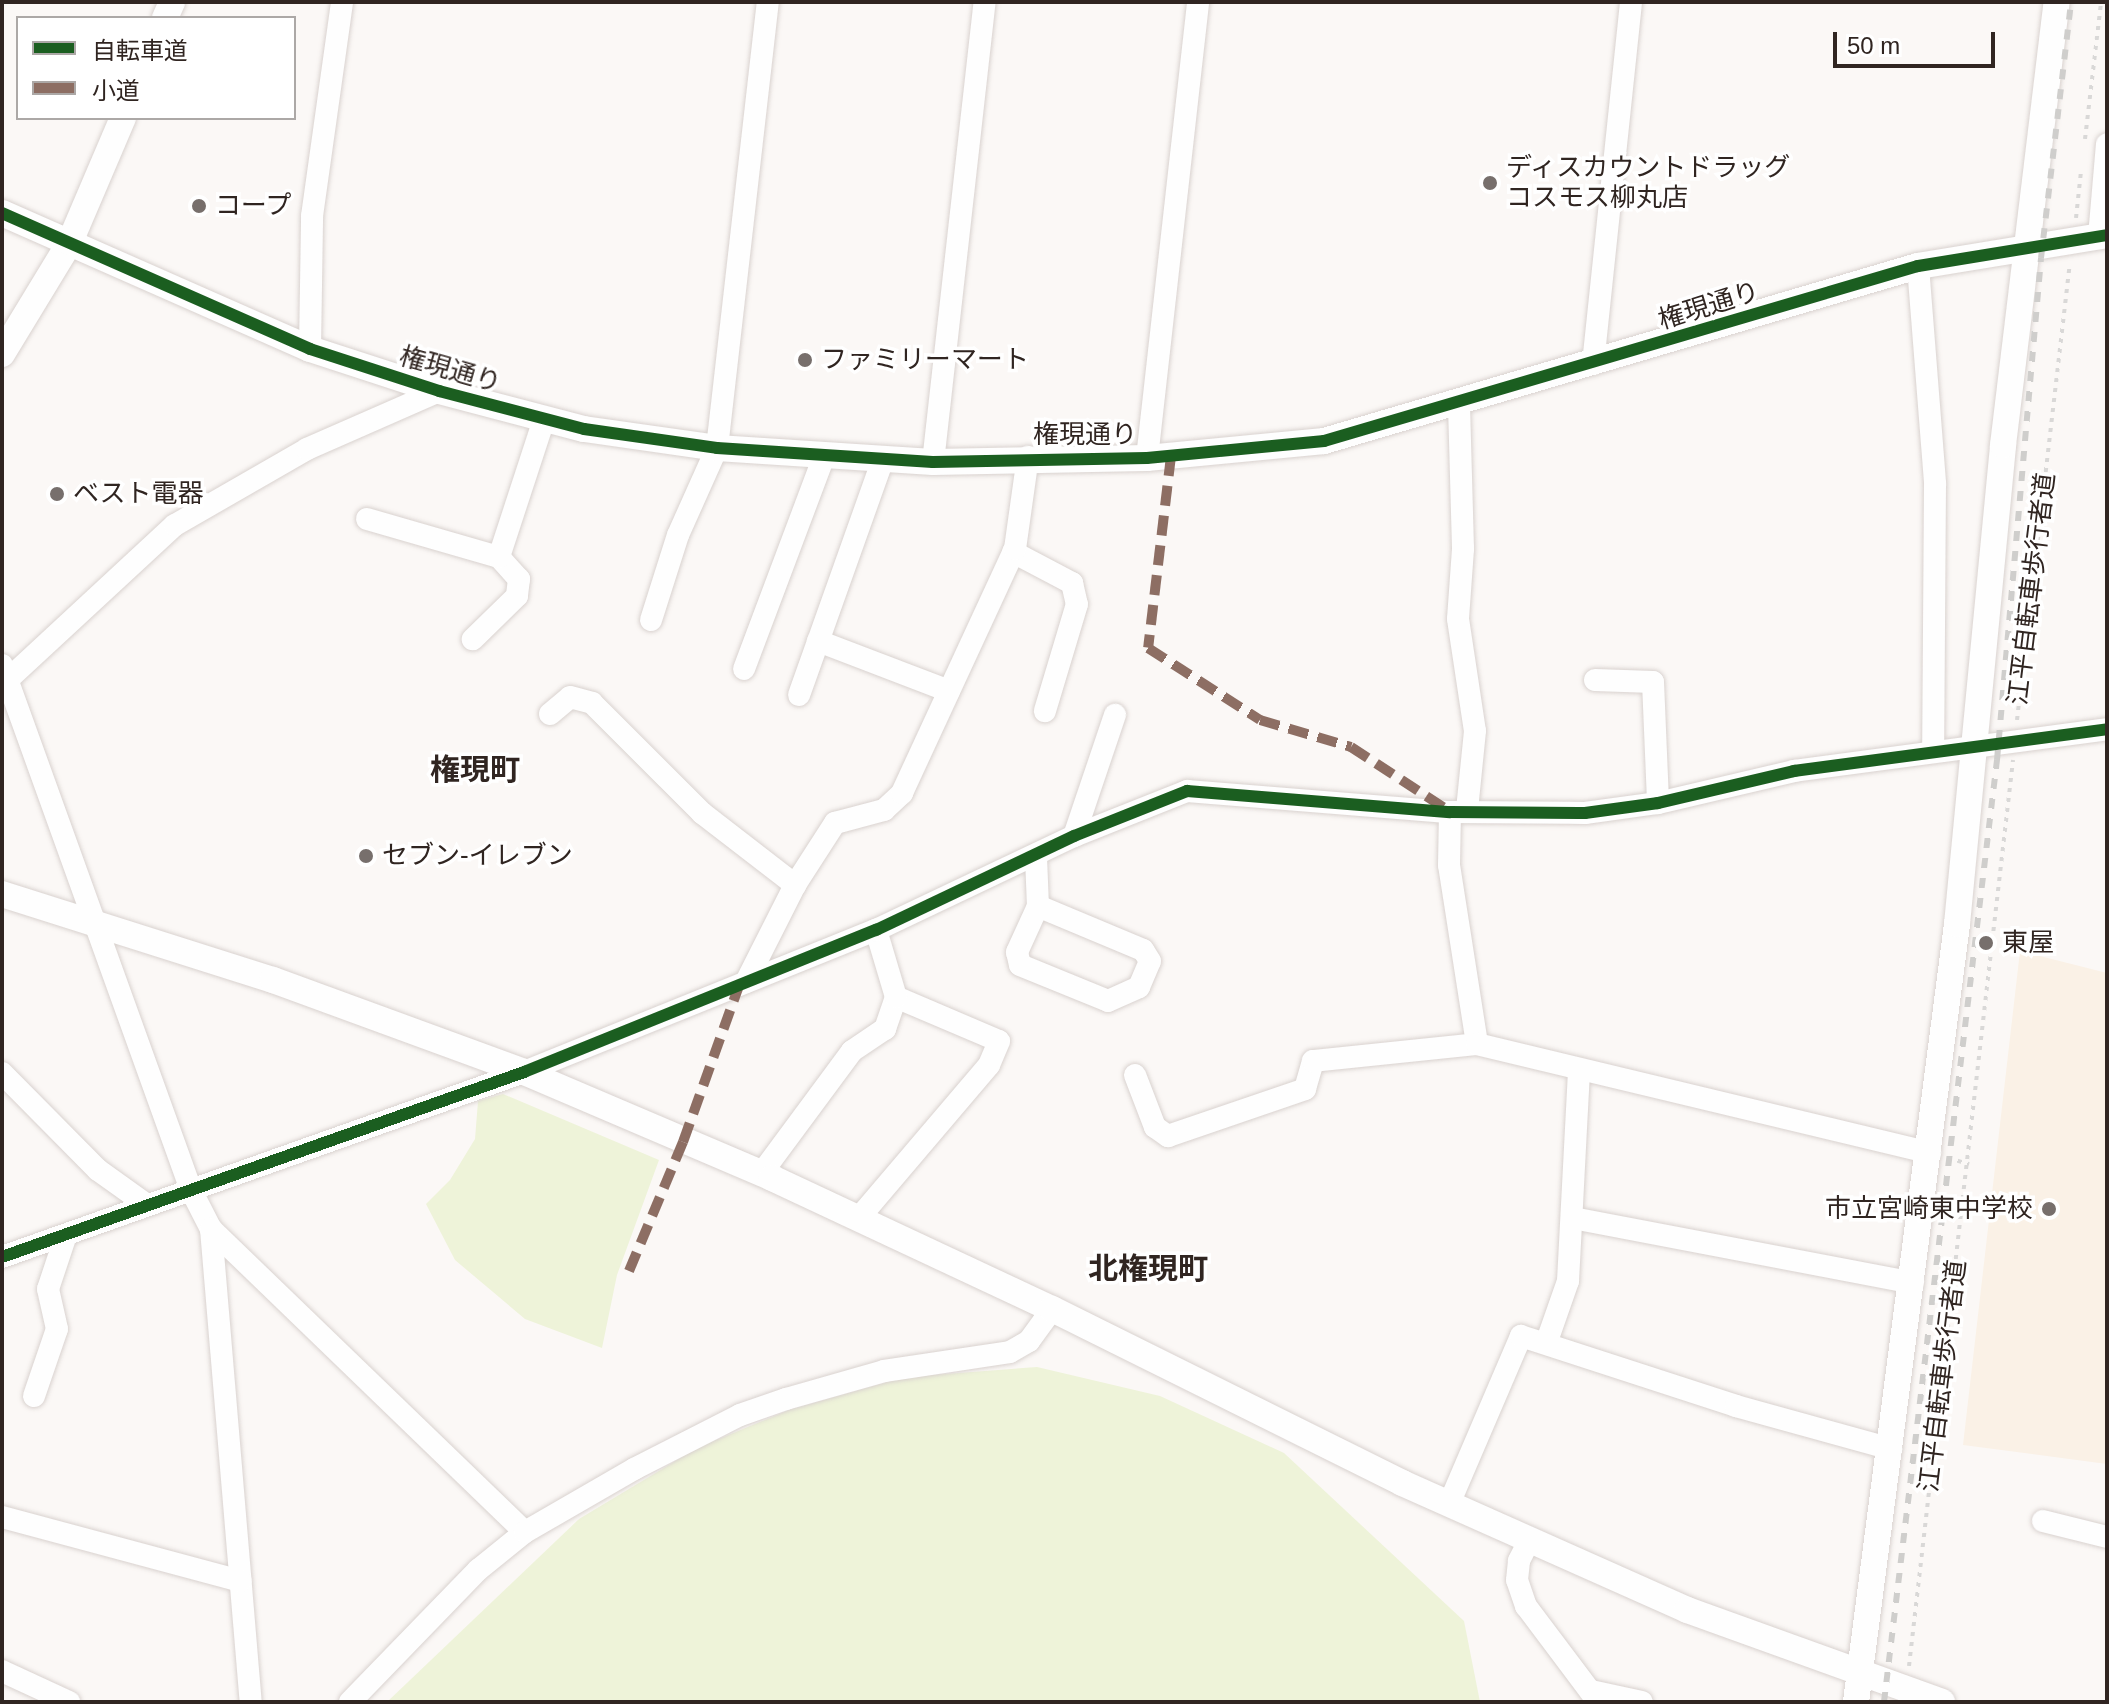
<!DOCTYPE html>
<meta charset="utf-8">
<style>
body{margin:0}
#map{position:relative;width:2109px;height:1704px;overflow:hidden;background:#fbf8f6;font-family:Arial,"Noto Sans JP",sans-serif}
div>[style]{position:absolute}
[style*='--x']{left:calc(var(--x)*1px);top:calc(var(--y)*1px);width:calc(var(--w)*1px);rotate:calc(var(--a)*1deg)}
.education>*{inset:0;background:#faf1e6}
.green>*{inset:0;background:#eef3d9}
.path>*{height:4px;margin-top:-2px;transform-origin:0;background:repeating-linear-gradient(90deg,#d9d8d7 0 4px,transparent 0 10px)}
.roads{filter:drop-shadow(0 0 2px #d9d2cf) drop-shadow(0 0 2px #d9d2cf)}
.minor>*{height:22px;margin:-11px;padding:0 11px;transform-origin:11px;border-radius:11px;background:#fefefe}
.tertiary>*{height:26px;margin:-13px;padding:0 13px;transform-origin:13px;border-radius:13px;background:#fefefe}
.rail>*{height:6px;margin-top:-3px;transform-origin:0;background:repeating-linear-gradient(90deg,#cfcecc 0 10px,transparent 0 20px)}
.quiet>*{height:10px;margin-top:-5px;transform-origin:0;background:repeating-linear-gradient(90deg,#8d6e63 0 20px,transparent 0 30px)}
.cycleway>*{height:12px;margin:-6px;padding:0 6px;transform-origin:6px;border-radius:6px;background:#1b5e20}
.dots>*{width:22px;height:22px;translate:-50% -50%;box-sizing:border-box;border:4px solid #fff;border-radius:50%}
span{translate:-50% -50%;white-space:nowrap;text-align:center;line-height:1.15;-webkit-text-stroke:7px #fff;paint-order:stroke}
.poi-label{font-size:26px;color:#302521}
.left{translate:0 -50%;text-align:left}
.right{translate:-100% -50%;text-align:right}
.street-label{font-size:26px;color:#302521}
.quarter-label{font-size:30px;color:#302521;font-weight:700}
.frame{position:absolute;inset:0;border:4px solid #302521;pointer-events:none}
.legend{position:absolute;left:16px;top:16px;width:280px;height:104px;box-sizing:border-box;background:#fff;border:2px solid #aca8a6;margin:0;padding:10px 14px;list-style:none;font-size:24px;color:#302521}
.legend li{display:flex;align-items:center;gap:16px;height:40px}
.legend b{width:40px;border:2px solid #aca8a6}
.scale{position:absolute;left:1833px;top:32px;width:162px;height:36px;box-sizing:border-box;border:4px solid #302521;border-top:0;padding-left:10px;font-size:24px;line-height:28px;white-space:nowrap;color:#302521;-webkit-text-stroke:6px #fff;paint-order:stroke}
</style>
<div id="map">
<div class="education">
<i style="clip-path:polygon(2020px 951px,2107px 973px,2107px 1464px,1963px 1445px)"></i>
</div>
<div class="green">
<i style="clip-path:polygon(503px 1094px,659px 1160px,617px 1275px,602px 1348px,525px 1319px,455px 1260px,426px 1204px,450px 1180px,475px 1139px,478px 1101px)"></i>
<i style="clip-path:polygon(1037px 1367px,1160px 1396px,1284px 1453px,1464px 1621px,1480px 1702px,387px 1702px,579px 1519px,697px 1448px,789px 1410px,905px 1377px)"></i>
</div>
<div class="path">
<i style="--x:2085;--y:139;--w:138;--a:-83.3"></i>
<i style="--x:2076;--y:218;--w:47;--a:-83.9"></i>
<i style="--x:2017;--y:720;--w:459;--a:-83.4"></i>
<i style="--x:1948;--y:1158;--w:22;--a:16"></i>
<i style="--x:1909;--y:1666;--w:912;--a:-83.45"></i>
</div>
<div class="roads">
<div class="minor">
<i style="--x:2099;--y:237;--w:93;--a:-85.1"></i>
<i style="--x:1918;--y:266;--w:219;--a:85.5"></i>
<i style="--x:1935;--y:484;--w:266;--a:90.4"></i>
<i style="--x:310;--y:349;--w:133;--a:-89.1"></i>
<i style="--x:312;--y:216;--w:216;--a:-82"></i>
<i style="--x:1593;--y:364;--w:364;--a:-84"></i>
<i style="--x:1459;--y:405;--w:144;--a:88.4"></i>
<i style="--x:1463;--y:549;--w:70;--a:94.1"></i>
<i style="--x:1458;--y:619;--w:113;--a:81.4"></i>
<i style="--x:1475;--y:731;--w:79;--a:95.8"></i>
<i style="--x:1147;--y:458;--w:459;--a:-83.6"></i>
<i style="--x:933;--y:462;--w:463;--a:-83.6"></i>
<i style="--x:367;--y:519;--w:137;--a:16.1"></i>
<i style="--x:499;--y:557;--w:30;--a:48"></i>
<i style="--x:519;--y:579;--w:17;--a:97"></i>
<i style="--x:517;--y:596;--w:62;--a:135.7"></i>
<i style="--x:1013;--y:552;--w:67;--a:27.7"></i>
<i style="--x:1072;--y:583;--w:22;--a:77"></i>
<i style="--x:1077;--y:604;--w:112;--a:106.7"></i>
<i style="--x:499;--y:557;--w:145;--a:-71.9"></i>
<i style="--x:651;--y:620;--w:89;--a:-72.4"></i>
<i style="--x:678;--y:535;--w:95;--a:-65.9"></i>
<i style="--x:717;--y:448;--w:449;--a:-83.5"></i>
<i style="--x:818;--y:641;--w:140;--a:20.9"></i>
<i style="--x:2;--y:665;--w:558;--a:70.2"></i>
<i style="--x:191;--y:1190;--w:44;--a:62.9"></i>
<i style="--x:211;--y:1229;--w:475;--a:85.2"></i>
<i style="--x:744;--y:669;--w:228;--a:-69.4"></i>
<i style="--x:1595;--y:680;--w:58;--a:2"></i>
<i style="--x:1653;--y:682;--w:121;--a:87.6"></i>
<i style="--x:2;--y:685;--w:236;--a:-42.8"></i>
<i style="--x:175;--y:525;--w:152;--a:-29.9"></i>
<i style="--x:307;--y:449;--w:144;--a:-23.7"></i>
<i style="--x:799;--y:695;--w:251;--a:-70.4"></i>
<i style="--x:550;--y:714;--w:26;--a:-40"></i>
<i style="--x:570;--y:697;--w:23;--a:15"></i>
<i style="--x:592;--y:703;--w:156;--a:45"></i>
<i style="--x:702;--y:813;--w:118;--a:37.7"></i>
<i style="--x:1450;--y:812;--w:53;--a:91.1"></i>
<i style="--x:1449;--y:865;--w:181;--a:81.1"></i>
<i style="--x:1074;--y:836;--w:128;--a:-71.3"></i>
<i style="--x:1036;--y:857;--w:49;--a:87.7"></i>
<i style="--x:1038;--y:906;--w:51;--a:114.5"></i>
<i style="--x:1017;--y:952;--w:13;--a:77"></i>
<i style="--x:1020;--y:965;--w:95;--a:22.2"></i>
<i style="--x:1108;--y:1001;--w:34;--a:-24"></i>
<i style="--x:1139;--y:987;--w:28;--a:-67"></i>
<i style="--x:1150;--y:961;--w:13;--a:-122"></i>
<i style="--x:1143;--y:950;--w:114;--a:-157.3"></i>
<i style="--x:746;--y:982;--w:109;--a:-63.2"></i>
<i style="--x:795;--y:885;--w:74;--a:-57.2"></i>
<i style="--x:835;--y:823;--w:51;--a:-14.9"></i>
<i style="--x:884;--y:810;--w:25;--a:-43"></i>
<i style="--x:902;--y:793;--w:269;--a:-65.2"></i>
<i style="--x:1015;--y:549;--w:93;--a:-82"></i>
<i style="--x:2;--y:1073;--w:136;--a:45.3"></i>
<i style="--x:98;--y:1170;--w:60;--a:35.5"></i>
<i style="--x:1135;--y:1075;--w:56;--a:69"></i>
<i style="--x:1155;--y:1127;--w:16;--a:35"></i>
<i style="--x:1168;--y:1136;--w:145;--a:-18.9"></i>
<i style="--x:1305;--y:1089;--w:29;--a:-74"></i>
<i style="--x:1313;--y:1061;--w:165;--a:-5.9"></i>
<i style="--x:1477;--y:1044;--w:466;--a:13.5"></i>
<i style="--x:761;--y:1174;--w:153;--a:-53.5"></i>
<i style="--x:852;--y:1051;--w:40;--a:-34"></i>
<i style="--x:885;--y:1029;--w:34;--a:-71"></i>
<i style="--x:1573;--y:1218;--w:346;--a:10.8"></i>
<i style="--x:858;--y:1219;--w:202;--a:-49.6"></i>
<i style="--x:989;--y:1065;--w:26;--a:-67"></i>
<i style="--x:999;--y:1041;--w:112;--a:-156.9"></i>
<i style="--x:896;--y:997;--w:70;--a:-106.6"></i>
<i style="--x:211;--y:1229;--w:436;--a:44"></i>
<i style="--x:2;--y:1257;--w:554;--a:-19.51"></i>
<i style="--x:524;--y:1072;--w:380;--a:-22"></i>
<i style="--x:876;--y:930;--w:219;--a:-25.4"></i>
<i style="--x:1074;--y:836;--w:122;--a:-21.7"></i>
<i style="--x:1187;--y:791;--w:264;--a:4.6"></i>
<i style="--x:1450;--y:812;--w:135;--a:0.4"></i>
<i style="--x:1585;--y:813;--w:74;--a:-7.8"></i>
<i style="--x:1658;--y:803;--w:140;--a:-13.2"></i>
<i style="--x:1794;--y:771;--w:316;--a:-7.6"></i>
<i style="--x:1547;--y:1341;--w:64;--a:-70.7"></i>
<i style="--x:1568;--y:1281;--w:209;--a:-87"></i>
<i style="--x:34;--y:1396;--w:71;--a:-71.1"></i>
<i style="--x:57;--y:1329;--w:41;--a:-102.7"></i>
<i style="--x:48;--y:1289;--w:57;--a:-71.6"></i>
<i style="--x:1449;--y:1504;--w:183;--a:-66.8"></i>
<i style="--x:1521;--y:1336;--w:226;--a:18"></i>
<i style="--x:1736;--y:1406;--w:161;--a:15.5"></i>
<i style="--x:2;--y:1517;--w:247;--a:15"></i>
<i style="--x:2043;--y:1521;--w:66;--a:14"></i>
<i style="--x:1530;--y:1539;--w:25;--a:117"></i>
<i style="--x:1519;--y:1561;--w:19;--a:96"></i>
<i style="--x:1517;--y:1580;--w:28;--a:71"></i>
<i style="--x:1526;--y:1606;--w:120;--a:53.1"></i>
<i style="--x:2;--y:1671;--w:74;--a:24.8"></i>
<i style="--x:1591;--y:1691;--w:52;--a:12.2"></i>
<i style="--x:350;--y:1702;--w:184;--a:-45.9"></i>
<i style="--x:478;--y:1570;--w:60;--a:-39"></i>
<i style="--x:525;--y:1532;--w:126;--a:-30"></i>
<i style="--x:634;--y:1469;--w:119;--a:-27"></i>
<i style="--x:740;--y:1415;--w:49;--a:-19.2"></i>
<i style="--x:786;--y:1399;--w:102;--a:-15.9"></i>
<i style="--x:884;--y:1371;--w:127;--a:-8.6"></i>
<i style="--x:1010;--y:1352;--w:22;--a:-30"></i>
<i style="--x:1029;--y:1341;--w:39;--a:-54"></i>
</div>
<div class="tertiary">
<i style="--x:165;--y:18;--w:17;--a:-66"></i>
<i style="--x:2;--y:213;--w:337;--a:23.8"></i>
<i style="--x:310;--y:349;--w:136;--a:18"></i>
<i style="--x:439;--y:391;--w:150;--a:14.7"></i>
<i style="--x:584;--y:429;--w:134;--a:8.1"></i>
<i style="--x:717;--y:448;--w:216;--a:3.7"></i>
<i style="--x:933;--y:462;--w:214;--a:-1.1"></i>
<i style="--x:1147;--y:458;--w:178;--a:-5.5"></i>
<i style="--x:1324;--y:441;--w:619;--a:-16.42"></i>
<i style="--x:1918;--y:266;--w:192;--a:-9.3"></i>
<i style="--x:2;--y:354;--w:131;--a:-58.7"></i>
<i style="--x:70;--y:242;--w:135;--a:-66.9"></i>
<i style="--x:2;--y:894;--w:284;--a:17.6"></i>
<i style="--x:273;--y:980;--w:267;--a:20.1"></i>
<i style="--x:524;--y:1072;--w:270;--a:23.1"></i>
<i style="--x:772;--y:1178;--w:309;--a:25.1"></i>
<i style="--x:1052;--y:1309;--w:391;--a:26.4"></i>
<i style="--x:1402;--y:1483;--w:312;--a:24"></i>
<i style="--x:1687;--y:1610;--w:271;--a:19.8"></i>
<i style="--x:1856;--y:1702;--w:785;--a:-82.6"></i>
<i style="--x:1957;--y:924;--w:481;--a:-84.5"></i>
<i style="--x:2003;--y:445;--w:446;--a:-83.1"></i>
</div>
</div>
<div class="rail">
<i style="--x:1884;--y:1702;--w:949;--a:-83.16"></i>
<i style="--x:1997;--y:760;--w:504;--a:-84.99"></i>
<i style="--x:2041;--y:258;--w:258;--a:-83.3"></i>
</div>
<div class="quiet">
<i style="--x:1171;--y:456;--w:193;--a:96.8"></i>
<i style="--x:1148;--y:648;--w:133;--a:32.7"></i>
<i style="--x:1260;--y:720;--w:95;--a:16.5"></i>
<i style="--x:1351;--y:747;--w:110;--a:33.1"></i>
<i style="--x:629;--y:1271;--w:140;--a:-67.3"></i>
<i style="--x:683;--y:1142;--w:166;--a:-70.3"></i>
</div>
<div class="cycleway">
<i style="--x:2;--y:213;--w:337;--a:23.8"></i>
<i style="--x:310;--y:349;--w:136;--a:18"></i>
<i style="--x:439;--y:391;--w:150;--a:14.7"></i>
<i style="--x:584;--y:429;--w:134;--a:8.1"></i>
<i style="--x:717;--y:448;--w:216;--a:3.7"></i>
<i style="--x:933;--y:462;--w:214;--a:-1.1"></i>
<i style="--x:1147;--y:458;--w:178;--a:-5.5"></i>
<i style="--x:1324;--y:441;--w:619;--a:-16.42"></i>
<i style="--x:1918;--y:266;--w:192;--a:-9.3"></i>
<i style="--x:2;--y:1257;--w:554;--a:-19.51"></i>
<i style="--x:524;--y:1072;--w:380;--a:-22"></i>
<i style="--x:876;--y:930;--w:219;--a:-25.4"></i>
<i style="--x:1074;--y:836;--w:122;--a:-21.7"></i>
<i style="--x:1187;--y:791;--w:264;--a:4.6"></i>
<i style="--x:1450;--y:812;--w:135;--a:0.4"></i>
<i style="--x:1585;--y:813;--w:74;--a:-7.8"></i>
<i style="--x:1658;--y:803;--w:140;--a:-13.2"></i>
<i style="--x:1794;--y:771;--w:316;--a:-7.6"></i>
</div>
<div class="dots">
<i style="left:1490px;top:183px;background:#776f6c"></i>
<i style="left:199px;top:206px;background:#776f6c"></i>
<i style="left:805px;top:360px;background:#776f6c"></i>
<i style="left:57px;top:494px;background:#776f6c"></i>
<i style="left:366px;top:856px;background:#776f6c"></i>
<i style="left:1986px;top:943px;background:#776f6c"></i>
<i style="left:2049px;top:1209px;background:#776f6c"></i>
</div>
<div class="poi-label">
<span class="left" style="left:1506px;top:183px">ディスカウントドラッグ<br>コスモス柳丸店</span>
<span class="left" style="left:215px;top:206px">コープ</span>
<span class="left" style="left:821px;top:360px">ファミリーマート</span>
<span class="left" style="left:73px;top:494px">ベスト電器</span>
<span class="left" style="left:382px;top:856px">セブン-イレブン</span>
<span class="left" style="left:2002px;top:943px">東屋</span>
<span class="right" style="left:2033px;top:1209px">市立宮崎東中学校</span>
</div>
<div class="street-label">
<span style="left:1709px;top:306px;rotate:-17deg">権現通り</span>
<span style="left:450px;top:370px;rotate:16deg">権現通り</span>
<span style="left:1085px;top:435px">権現通り</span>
<span style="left:2032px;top:589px;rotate:-83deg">江平自転車歩行者道</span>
<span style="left:1943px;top:1376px;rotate:-83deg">江平自転車歩行者道</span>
</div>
<div class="quarter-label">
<span style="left:475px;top:770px">権現町</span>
<span style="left:1148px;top:1269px">北権現町</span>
</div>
<div class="frame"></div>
<ul class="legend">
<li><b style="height:10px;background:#1b5e20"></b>自転車道</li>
<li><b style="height:10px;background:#8d6e63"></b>小道</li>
</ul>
<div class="scale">50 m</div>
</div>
